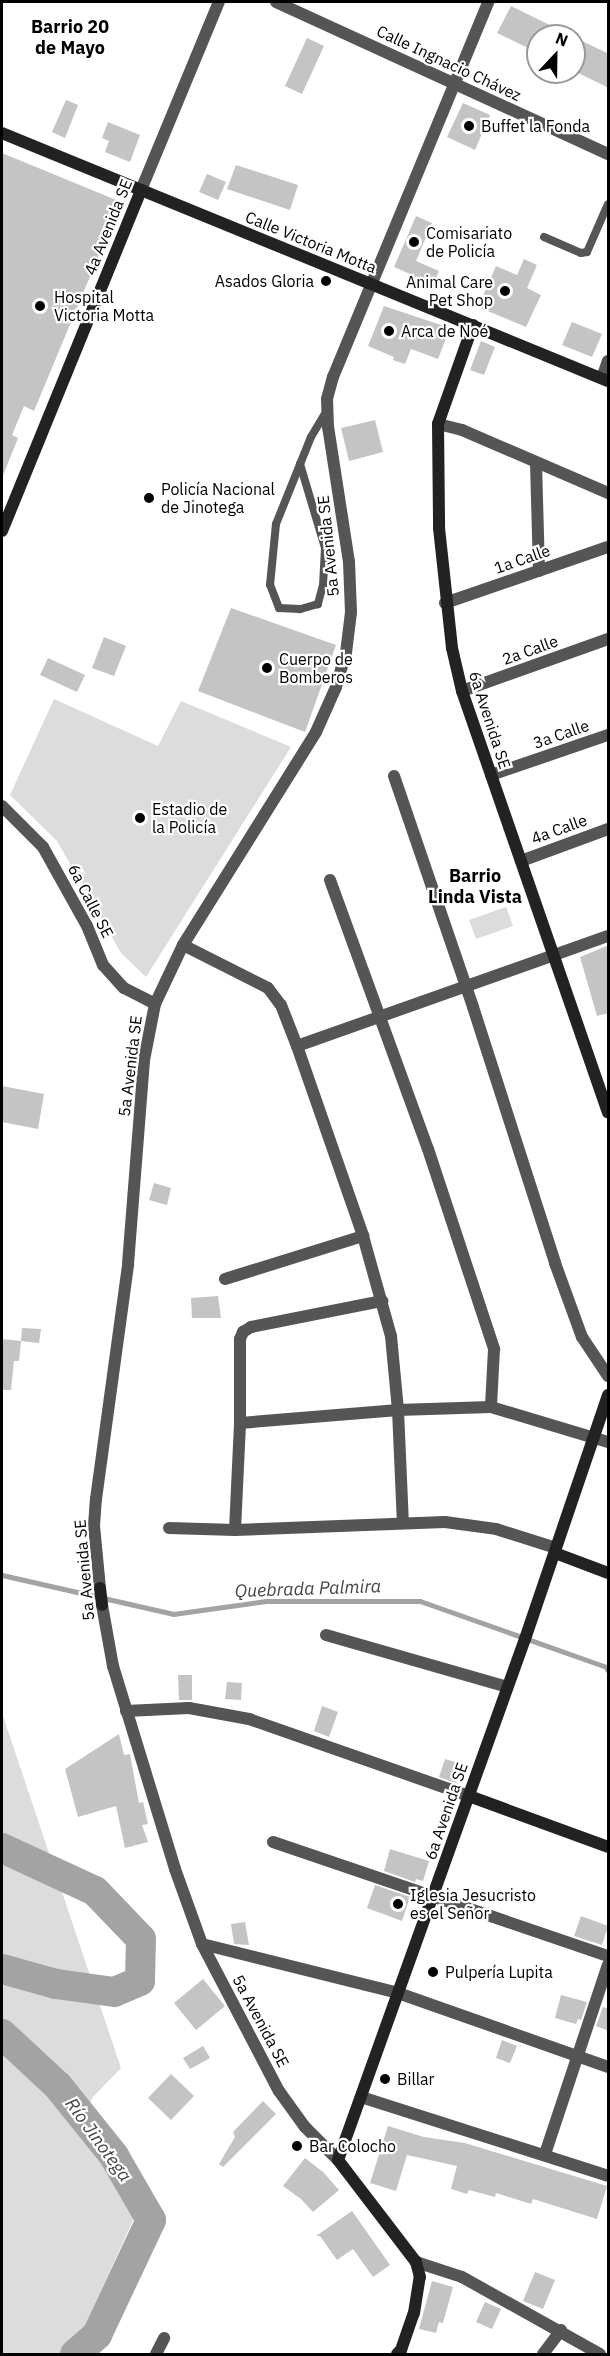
<!DOCTYPE html>
<meta charset="utf-8">
<style>
body{margin:0}
#map{position:relative;width:610px;height:2356px;overflow:hidden;background:#fff;font-family:"IBM Plex Sans",sans-serif}
div>[style]{position:absolute}
[style*='--x']{left:calc(var(--x)*1px);top:calc(var(--y)*1px);width:calc(var(--w)*1px);rotate:calc(var(--a)*1deg)}
.green>*{inset:0;background:#dcdcdc}
.stream>*{height:5px;margin:-2.5px;padding:0 2.5px;transform-origin:2.5px;border-radius:2.5px;background:#a3a3a3}
.river>*{height:30px;margin:-15px;padding:0 15px;transform-origin:15px;border-radius:15px;background:#a3a3a3}
.building>*{inset:0;background:#c4c4c4}
.lane>*{height:8px;margin:-4px;padding:0 4px;transform-origin:4px;border-radius:4px;background:#555}
.street>*{height:12px;margin:-6px;padding:0 6px;transform-origin:6px;border-radius:6px;background:#555}
.secondary>*{height:12px;margin:-6px;padding:0 6px;transform-origin:6px;border-radius:6px;background:#222}
.dots>*{width:16px;height:16px;translate:-50% -50%;box-sizing:border-box;border:3px solid #fff;border-radius:50%}
span{translate:-50% -50%;white-space:nowrap;text-align:center;line-height:1.15;-webkit-text-stroke:4.5px #fff;paint-order:stroke}
.street-label{font-size:16px;color:#000}
.poi-label{font-size:16px;color:#000}
.left{translate:0 -50%;text-align:left}
.right{translate:-100% -50%;text-align:right}
.neighbourhood-label{font-size:18px;color:#000;font-weight:700}
.water-label{font-size:18px;color:#444;font-style:italic}
.frame{position:absolute;inset:0;border:3px solid #000;pointer-events:none}
.north{position:absolute;left:526px;top:24px;width:60px;height:60px;box-sizing:border-box;background:#fff;border:2px solid #999;border-radius:50%;rotate:22deg;font-size:16px;font-weight:700;line-height:24px;text-align:center;color:#000}
.north::after{content:'';display:block;margin:auto;width:21px;height:27px;background:#000;clip-path:polygon(50% 0,100% 100%,50% 72%,0 100%)}
</style>
<div id="map">
<div class="green">
<i style="clip-path:polygon(54px 699px,158px 746px,181px 701px,291px 747px,146px 977px,121px 953px,57px 841px,10px 795px)"></i>
<i style="clip-path:polygon(506px 907px,513px 926px,476px 939px,469px 920px)"></i>
<i style="clip-path:polygon(2px 1713px,121px 2068px,93px 2097px,78px 2127px,135px 2216px,82px 2332px,69px 2354px,2px 2354px)"></i>
</div>
<div class="stream">
<i style="--x:2;--y:1575;--w:175;--a:12.8"></i>
<i style="--x:173;--y:1614;--w:94;--a:-8"></i>
<i style="--x:266;--y:1601;--w:154;--a:0"></i>
<i style="--x:420;--y:1601;--w:197;--a:19.5"></i>
<i style="--x:606;--y:1667;--w:4;--a:63"></i>
</div>
<div class="river">
<i style="--x:2;--y:1848;--w:102;--a:24.8"></i>
<i style="--x:95;--y:1891;--w:66;--a:46.2"></i>
<i style="--x:141;--y:1939;--w:42;--a:91.4"></i>
<i style="--x:140;--y:1981;--w:28;--a:157"></i>
<i style="--x:114;--y:1992;--w:59;--a:-172.1"></i>
<i style="--x:56;--y:1984;--w:56;--a:-164.5"></i>
<i style="--x:2;--y:2034;--w:76;--a:42.9"></i>
<i style="--x:58;--y:2086;--w:90;--a:51.3"></i>
<i style="--x:114;--y:2156;--w:74;--a:60"></i>
<i style="--x:151;--y:2220;--w:127;--a:115.2"></i>
<i style="--x:97;--y:2335;--w:29;--a:139"></i>
</div>
<div class="building">
<i style="clip-path:polygon(511px 6px,572px 36px,538px 36px,538px 53px,497px 33px)"></i>
<i style="clip-path:polygon(574px 37px,609px 54px,609px 88px,574px 71px)"></i>
<i style="clip-path:polygon(307px 38px,324px 46px,302px 94px,285px 86px)"></i>
<i style="clip-path:polygon(66px 100px,78px 105px,65px 138px,52px 132px)"></i>
<i style="clip-path:polygon(463px 103px,490px 115px,475px 150px,447px 137px)"></i>
<i style="clip-path:polygon(108px 122px,140px 135px,130px 162px,105px 152px,109px 141px,102px 138px)"></i>
<i style="clip-path:polygon(2px 153px,121px 202px,34px 411px,24px 406px,12px 435px,18px 438px,2px 478px)"></i>
<i style="clip-path:polygon(236px 165px,298px 185px,290px 210px,227px 189px)"></i>
<i style="clip-path:polygon(207px 174px,226px 182px,218px 200px,199px 192px)"></i>
<i style="clip-path:polygon(416px 216px,432px 223px,416px 261px,439px 271px,431px 290px,408px 280px,410px 274px,394px 267px)"></i>
<i style="clip-path:polygon(524px 259px,537px 265px,527px 288px,541px 295px,526px 327px,478px 307px,496px 266px,517px 275px)"></i>
<i style="clip-path:polygon(384px 306px,450px 328px,438px 359px,411px 349px,405px 364px,393px 360px,394px 357px,368px 346px)"></i>
<i style="clip-path:polygon(572px 322px,602px 334px,592px 357px,562px 345px)"></i>
<i style="clip-path:polygon(481px 341px,495px 347px,484px 375px,470px 370px)"></i>
<i style="clip-path:polygon(375px 420px,383px 452px,349px 461px,341px 428px)"></i>
<i style="clip-path:polygon(231px 608px,336px 645px,305px 732px,198px 691px)"></i>
<i style="clip-path:polygon(104px 637px,126px 646px,114px 676px,92px 668px)"></i>
<i style="clip-path:polygon(48px 658px,85px 675px,77px 692px,40px 675px)"></i>
<i style="clip-path:polygon(609px 945px,609px 1013px,597px 1016px,580px 957px)"></i>
<i style="clip-path:polygon(2px 1086px,44px 1094px,38px 1129px,2px 1122px)"></i>
<i style="clip-path:polygon(154px 1183px,171px 1188px,167px 1205px,149px 1200px)"></i>
<i style="clip-path:polygon(218px 1296px,221px 1318px,192px 1318px,191px 1298px)"></i>
<i style="clip-path:polygon(22px 1328px,41px 1329px,39px 1343px,21px 1341px)"></i>
<i style="clip-path:polygon(2px 1339px,21px 1341px,19px 1361px,14px 1361px,11px 1390px,2px 1390px)"></i>
<i style="clip-path:polygon(178px 1675px,192px 1675px,192px 1700px,179px 1700px)"></i>
<i style="clip-path:polygon(227px 1682px,242px 1683px,241px 1700px,225px 1699px)"></i>
<i style="clip-path:polygon(322px 1706px,338px 1712px,329px 1737px,314px 1731px)"></i>
<i style="clip-path:polygon(119px 1734px,124px 1755px,130px 1754px,139px 1803px,143px 1802px,148px 1824px,142px 1825px,148px 1842px,125px 1848px,116px 1806px,78px 1817px,65px 1769px)"></i>
<i style="clip-path:polygon(445px 1759px,462px 1764px,456px 1783px,439px 1777px)"></i>
<i style="clip-path:polygon(390px 1849px,429px 1861px,423px 1881px,416px 1879px,415px 1882px,384px 1871px)"></i>
<i style="clip-path:polygon(375px 1885px,410px 1897px,402px 1921px,367px 1908px)"></i>
<i style="clip-path:polygon(581px 1916px,608px 1926px,602px 1945px,574px 1936px)"></i>
<i style="clip-path:polygon(245px 1922px,249px 1945px,234px 1944px,231px 1924px)"></i>
<i style="clip-path:polygon(203px 1979px,225px 2006px,196px 2030px,174px 2003px)"></i>
<i style="clip-path:polygon(561px 1995px,587px 2002px,581px 2020px,578px 2019px,576px 2024px,555px 2018px)"></i>
<i style="clip-path:polygon(603px 2007px,609px 2009px,609px 2031px,596px 2026px)"></i>
<i style="clip-path:polygon(502px 2040px,517px 2046px,510px 2063px,496px 2058px)"></i>
<i style="clip-path:polygon(203px 2046px,210px 2058px,190px 2069px,183px 2058px)"></i>
<i style="clip-path:polygon(171px 2074px,194px 2096px,171px 2120px,148px 2098px)"></i>
<i style="clip-path:polygon(263px 2101px,276px 2114px,223px 2167px,219px 2164px,235px 2137px,233px 2132px)"></i>
<i style="clip-path:polygon(388px 2126px,424px 2137px,465px 2143px,607px 2186px,597px 2219px,533px 2199px,531px 2204px,496px 2193px,495px 2197px,469px 2190px,467px 2194px,451px 2189px,457px 2166px,407px 2155px,396px 2191px,370px 2183px)"></i>
<i style="clip-path:polygon(305px 2158px,323px 2172px,339px 2190px,313px 2212px,301px 2199px,283px 2186px)"></i>
<i style="clip-path:polygon(352px 2211px,390px 2265px,373px 2277px,353px 2249px,337px 2260px,320px 2236px,316px 2236px)"></i>
<i style="clip-path:polygon(535px 2272px,555px 2280px,543px 2309px,523px 2301px)"></i>
<i style="clip-path:polygon(432px 2281px,453px 2287px,443px 2323px,439px 2322px,436px 2333px,419px 2329px)"></i>
<i style="clip-path:polygon(485px 2302px,501px 2309px,492px 2329px,476px 2322px)"></i>
</div>
<div class="lane">
<i style="--x:544;--y:237;--w:40;--a:23.4"></i>
<i style="--x:581;--y:253;--w:6;--a:-9"></i>
<i style="--x:587;--y:252;--w:52;--a:-66.4"></i>
<i style="--x:300;--y:464;--w:88;--a:73.4"></i>
<i style="--x:325;--y:548;--w:37;--a:93"></i>
<i style="--x:323;--y:585;--w:20;--a:105"></i>
<i style="--x:318;--y:604;--w:19;--a:164"></i>
<i style="--x:300;--y:609;--w:21;--a:-177"></i>
<i style="--x:279;--y:608;--w:25;--a:-111"></i>
<i style="--x:270;--y:585;--w:61;--a:-84.4"></i>
<i style="--x:276;--y:524;--w:94;--a:-68.1"></i>
<i style="--x:311;--y:437;--w:29;--a:-59"></i>
</div>
<div class="street">
<i style="--x:276;--y:2;--w:365;--a:24.6"></i>
<i style="--x:141;--y:190;--w:204;--a:-67.5"></i>
<i style="--x:602;--y:378;--w:18;--a:-71"></i>
<i style="--x:438;--y:424;--w:25;--a:14"></i>
<i style="--x:462;--y:430;--w:159;--a:23.3"></i>
<i style="--x:536;--y:463;--w:108;--a:88.4"></i>
<i style="--x:445;--y:603;--w:172;--a:-19"></i>
<i style="--x:462;--y:691;--w:155;--a:-19.6"></i>
<i style="--x:491;--y:775;--w:124;--a:-18.9"></i>
<i style="--x:394;--y:776;--w:244;--a:71.1"></i>
<i style="--x:473;--y:1007;--w:269;--a:72.2"></i>
<i style="--x:555;--y:1263;--w:79;--a:70"></i>
<i style="--x:582;--y:1337;--w:47;--a:56.3"></i>
<i style="--x:2;--y:806;--w:58;--a:45"></i>
<i style="--x:43;--y:847;--w:90;--a:60.9"></i>
<i style="--x:87;--y:926;--w:42;--a:67.7"></i>
<i style="--x:103;--y:965;--w:31;--a:48"></i>
<i style="--x:124;--y:988;--w:35;--a:27"></i>
<i style="--x:521;--y:861;--w:93;--a:-20.2"></i>
<i style="--x:330;--y:880;--w:286;--a:70"></i>
<i style="--x:428;--y:1149;--w:211;--a:71.7"></i>
<i style="--x:494;--y:1349;--w:58;--a:93"></i>
<i style="--x:183;--y:945;--w:95;--a:26.8"></i>
<i style="--x:268;--y:988;--w:21;--a:53"></i>
<i style="--x:281;--y:1005;--w:44;--a:68.7"></i>
<i style="--x:297;--y:1046;--w:201;--a:70.8"></i>
<i style="--x:363;--y:1236;--w:104;--a:74.4"></i>
<i style="--x:391;--y:1336;--w:74;--a:84.6"></i>
<i style="--x:398;--y:1410;--w:113;--a:87.5"></i>
<i style="--x:297;--y:1046;--w:330;--a:-19.5"></i>
<i style="--x:225;--y:1279;--w:145;--a:-17.3"></i>
<i style="--x:240;--y:1423;--w:159;--a:-4.7"></i>
<i style="--x:398;--y:1410;--w:93;--a:-1.8"></i>
<i style="--x:491;--y:1407;--w:122;--a:16.7"></i>
<i style="--x:169;--y:1528;--w:66;--a:1.7"></i>
<i style="--x:235;--y:1530;--w:210;--a:-2.2"></i>
<i style="--x:445;--y:1522;--w:51;--a:7.8"></i>
<i style="--x:496;--y:1529;--w:63;--a:17.6"></i>
<i style="--x:235;--y:1530;--w:107;--a:-87.3"></i>
<i style="--x:240;--y:1423;--w:84;--a:-90"></i>
<i style="--x:240;--y:1339;--w:8;--a:-67"></i>
<i style="--x:243;--y:1332;--w:9;--a:-32"></i>
<i style="--x:251;--y:1327;--w:134;--a:-11.2"></i>
<i style="--x:100;--y:1588;--w:62;--a:-95.5"></i>
<i style="--x:94;--y:1526;--w:27;--a:-86"></i>
<i style="--x:96;--y:1499;--w:237;--a:-82.2"></i>
<i style="--x:128;--y:1264;--w:205;--a:-85.5"></i>
<i style="--x:144;--y:1060;--w:57;--a:-78.9"></i>
<i style="--x:155;--y:1004;--w:65;--a:-64.6"></i>
<i style="--x:183;--y:945;--w:251;--a:-58"></i>
<i style="--x:316;--y:732;--w:49;--a:-66"></i>
<i style="--x:336;--y:687;--w:35;--a:-74"></i>
<i style="--x:346;--y:653;--w:41;--a:-83"></i>
<i style="--x:351;--y:612;--w:50;--a:-92.3"></i>
<i style="--x:349;--y:562;--w:137;--a:-98.8"></i>
<i style="--x:328;--y:427;--w:28;--a:-92"></i>
<i style="--x:327;--y:399;--w:23;--a:-75"></i>
<i style="--x:333;--y:377;--w:406;--a:-67.5"></i>
<i style="--x:102;--y:1605;--w:62;--a:79.8"></i>
<i style="--x:113;--y:1666;--w:212;--a:73"></i>
<i style="--x:175;--y:1869;--w:80;--a:70.2"></i>
<i style="--x:202;--y:1944;--w:166;--a:62.4"></i>
<i style="--x:279;--y:2091;--w:44;--a:54.2"></i>
<i style="--x:305;--y:2127;--w:47;--a:45"></i>
<i style="--x:326;--y:1635;--w:188;--a:16"></i>
<i style="--x:126;--y:1711;--w:63;--a:-2.7"></i>
<i style="--x:189;--y:1708;--w:61;--a:10.4"></i>
<i style="--x:249;--y:1719;--w:233;--a:19.3"></i>
<i style="--x:273;--y:1842;--w:354;--a:18.8"></i>
<i style="--x:202;--y:1944;--w:202;--a:14"></i>
<i style="--x:398;--y:1993;--w:223;--a:19.4"></i>
<i style="--x:361;--y:2097;--w:259;--a:17.7"></i>
<i style="--x:545;--y:2154;--w:199;--a:-71.6"></i>
<i style="--x:416;--y:2262;--w:48;--a:18.1"></i>
<i style="--x:462;--y:2277;--w:158;--a:29.2"></i>
<i style="--x:156;--y:2354;--w:18;--a:-63"></i>
<i style="--x:543;--y:2354;--w:30;--a:-53"></i>
</div>
<div class="secondary">
<i style="--x:2;--y:133;--w:655;--a:22.26"></i>
<i style="--x:473;--y:325;--w:105;--a:109.5"></i>
<i style="--x:438;--y:424;--w:104;--a:89.4"></i>
<i style="--x:439;--y:528;--w:121;--a:83.8"></i>
<i style="--x:452;--y:648;--w:44;--a:76.9"></i>
<i style="--x:462;--y:691;--w:446;--a:70.9"></i>
<i style="--x:2;--y:531;--w:368;--a:-67.8"></i>
<i style="--x:555;--y:1553;--w:57;--a:20.7"></i>
<i style="--x:100;--y:1588;--w:17;--a:83"></i>
<i style="--x:469;--y:1796;--w:148;--a:20.1"></i>
<i style="--x:397;--y:2354;--w:6;--a:-45"></i>
<i style="--x:401;--y:2350;--w:39;--a:-71"></i>
<i style="--x:414;--y:2313;--w:36;--a:-81"></i>
<i style="--x:420;--y:2277;--w:16;--a:-105"></i>
<i style="--x:416;--y:2262;--w:128;--a:-127.4"></i>
<i style="--x:338;--y:2160;--w:554;--a:-70.26"></i>
<i style="--x:525;--y:1639;--w:258;--a:-71.2"></i>
</div>
<div class="dots">
<i style="left:469px;top:126px;background:#000"></i>
<i style="left:414px;top:242px;background:#000"></i>
<i style="left:326px;top:281px;background:#000"></i>
<i style="left:505px;top:291px;background:#000"></i>
<i style="left:40px;top:306px;background:#000"></i>
<i style="left:389px;top:331px;background:#000"></i>
<i style="left:149px;top:498px;background:#000"></i>
<i style="left:267px;top:668px;background:#000"></i>
<i style="left:140px;top:818px;background:#000"></i>
<i style="left:398px;top:1904px;background:#000"></i>
<i style="left:433px;top:1972px;background:#000"></i>
<i style="left:385px;top:2079px;background:#000"></i>
<i style="left:297px;top:2146px;background:#000"></i>
</div>
<div class="street-label">
<span style="left:449px;top:63px;rotate:25deg">Calle Ingnacio Chávez</span>
<span style="left:108px;top:227px;rotate:-68deg">4a Avenida SE</span>
<span style="left:311px;top:242px;rotate:22deg">Calle Victoria Motta</span>
<span style="left:328px;top:546px;rotate:-96deg">5a Avenida SE</span>
<span style="left:522px;top:559px;rotate:-19deg">1a Calle</span>
<span style="left:530px;top:650px;rotate:-20deg">2a Calle</span>
<span style="left:490px;top:720px;rotate:72deg">6a Avenida SE</span>
<span style="left:561px;top:734px;rotate:-19deg">3a Calle</span>
<span style="left:559px;top:829px;rotate:-20deg">4a Calle</span>
<span style="left:91px;top:901px;rotate:63deg">6a Calle SE</span>
<span style="left:130px;top:1066px;rotate:-83deg">5a Avenida SE</span>
<span style="left:84px;top:1570px;rotate:-95deg">5a Avenida SE</span>
<span style="left:446px;top:1811px;rotate:-71deg">6a Avenida SE</span>
<span style="left:261px;top:2021px;rotate:62deg">5a Avenida SE</span>
</div>
<div class="poi-label">
<span class="left" style="left:481px;top:126px">Buffet la Fonda</span>
<span class="left" style="left:426px;top:242px">Comisariato<br>de Policía</span>
<span class="right" style="left:314px;top:281px">Asados Gloria</span>
<span class="right" style="left:493px;top:291px">Animal Care<br>Pet Shop</span>
<span class="left" style="left:54px;top:306px">Hospital<br>Victoria Motta</span>
<span class="left" style="left:401px;top:331px">Arca de Noé</span>
<span class="left" style="left:161px;top:498px">Policía Nacional<br>de Jinotega</span>
<span class="left" style="left:279px;top:668px">Cuerpo de<br>Bomberos</span>
<span class="left" style="left:152px;top:818px">Estadio de<br>la Policía</span>
<span class="left" style="left:410px;top:1904px">Iglesia Jesucristo<br>es el Señor</span>
<span class="left" style="left:445px;top:1972px">Pulpería Lupita</span>
<span class="left" style="left:397px;top:2079px">Billar</span>
<span class="left" style="left:309px;top:2146px">Bar Colocho</span>
</div>
<div class="neighbourhood-label">
<span style="left:70px;top:38px">Barrio 20<br>de Mayo</span>
<span style="left:475px;top:887px">Barrio<br>Linda Vista</span>
</div>
<div class="water-label">
<span style="left:308px;top:1589px;rotate:-2deg">Quebrada Palmira</span>
<span style="left:98px;top:2140px;rotate:54deg">Río Jinotega</span>
</div>
<div class="frame"></div>
<div class="north">N</div>
</div>
